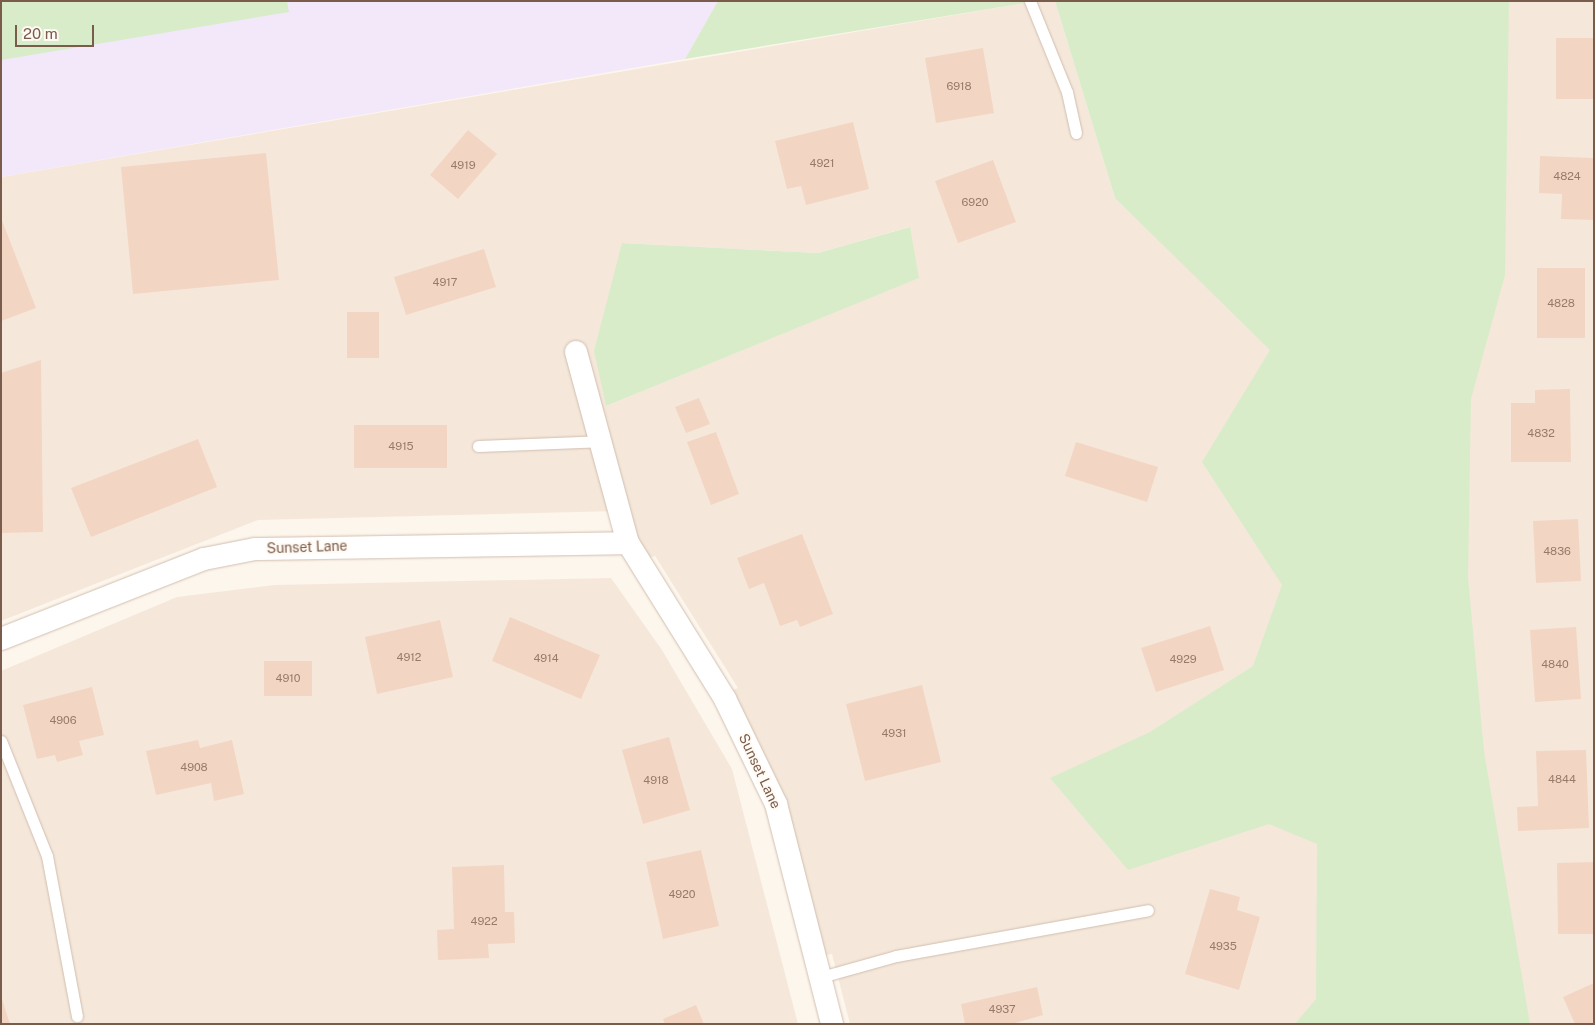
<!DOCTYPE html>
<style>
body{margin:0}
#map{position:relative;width:1595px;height:1025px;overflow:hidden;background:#fdf6ec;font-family:"Public Sans",sans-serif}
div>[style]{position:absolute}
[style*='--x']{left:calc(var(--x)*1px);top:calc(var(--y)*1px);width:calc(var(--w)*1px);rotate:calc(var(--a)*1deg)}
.residential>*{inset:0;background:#f5e8da}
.education>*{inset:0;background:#f3e8fa}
.green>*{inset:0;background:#d8ecc9}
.building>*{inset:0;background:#f3d5c3}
.roads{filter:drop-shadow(0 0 1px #d1beb0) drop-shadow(0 0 1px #d1beb0)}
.lane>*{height:11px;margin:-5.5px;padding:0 5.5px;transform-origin:5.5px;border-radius:5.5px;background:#fff}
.street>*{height:22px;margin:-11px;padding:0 11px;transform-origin:11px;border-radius:11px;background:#fff}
span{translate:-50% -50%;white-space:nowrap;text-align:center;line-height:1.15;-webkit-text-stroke:4px #fffaf3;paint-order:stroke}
.number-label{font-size:11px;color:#987a6a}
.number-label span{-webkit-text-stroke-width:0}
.street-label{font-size:14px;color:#7a5c4d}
.frame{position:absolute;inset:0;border:2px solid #7a5c4d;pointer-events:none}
.scale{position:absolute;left:15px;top:25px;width:79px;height:22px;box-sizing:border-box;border:2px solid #7a5c4d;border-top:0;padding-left:6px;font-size:15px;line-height:18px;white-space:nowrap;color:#7a5c4d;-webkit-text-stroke:4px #fffaf3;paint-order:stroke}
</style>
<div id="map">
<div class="residential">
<i style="clip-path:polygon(evenodd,1037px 1px,1055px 1px,1115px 198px,1347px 1px,1594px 1px,1594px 1024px,850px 1024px,832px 954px,819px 957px,726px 693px,738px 688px,655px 556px,643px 559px,618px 511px,258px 520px,1px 621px,1px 177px,1037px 1px,909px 227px,918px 278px,606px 406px,622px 243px,818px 253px,909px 227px)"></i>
<i style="clip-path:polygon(611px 578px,662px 650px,732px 769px,798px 1024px,1px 1024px,1px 671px,177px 597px,275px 585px)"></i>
</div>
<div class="education">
<i style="clip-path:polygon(1px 1px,718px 1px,685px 59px,1px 177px)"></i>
</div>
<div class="green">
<i style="clip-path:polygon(1px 1px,287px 1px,289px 12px,1px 60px)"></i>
<i style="clip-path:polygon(718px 1px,1037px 1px,685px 59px)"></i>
<i style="clip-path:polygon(1055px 1px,1509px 1px,1505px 275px,1471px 399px,1468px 577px,1484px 751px,1530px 1024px,1295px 1024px,1316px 999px,1317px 844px,1269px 824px,1128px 870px,1050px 778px,1150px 732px,1253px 666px,1282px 585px,1202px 462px,1270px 350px,1115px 198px)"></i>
<i style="clip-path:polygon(910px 227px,919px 278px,606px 406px,594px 351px,622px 243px,818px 253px)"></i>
</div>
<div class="building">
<i style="clip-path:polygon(1556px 38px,1594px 38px,1594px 99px,1556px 99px)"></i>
<i style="clip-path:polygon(983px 48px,994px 113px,936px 123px,925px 58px)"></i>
<i style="clip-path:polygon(853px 122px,869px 189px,806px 205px,801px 186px,787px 189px,775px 141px)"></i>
<i style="clip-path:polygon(468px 130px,497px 154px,458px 199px,430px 175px)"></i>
<i style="clip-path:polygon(266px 153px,279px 280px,133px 294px,121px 167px)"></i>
<i style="clip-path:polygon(1540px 156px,1594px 158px,1594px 220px,1561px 219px,1562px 194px,1539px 193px)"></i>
<i style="clip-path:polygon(993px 160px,1016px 222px,958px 243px,935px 181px)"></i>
<i style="clip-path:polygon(1px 218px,36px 308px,1px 321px)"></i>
<i style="clip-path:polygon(484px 249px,496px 287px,406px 315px,394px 277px)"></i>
<i style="clip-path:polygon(1537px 268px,1585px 268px,1585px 338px,1537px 338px)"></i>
<i style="clip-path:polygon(347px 312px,379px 312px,379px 358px,347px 358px)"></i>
<i style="clip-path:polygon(41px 360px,43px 532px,1px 533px,1px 373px)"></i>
<i style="clip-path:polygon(1570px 389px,1571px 462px,1511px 462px,1511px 403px,1535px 403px,1535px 390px)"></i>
<i style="clip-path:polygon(699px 398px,710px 424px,686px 433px,675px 407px)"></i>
<i style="clip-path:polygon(354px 425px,447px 425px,447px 468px,354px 468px)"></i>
<i style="clip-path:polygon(716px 432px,739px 494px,711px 505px,687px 442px)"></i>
<i style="clip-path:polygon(198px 439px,217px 487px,91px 537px,71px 488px)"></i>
<i style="clip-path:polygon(1076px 442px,1158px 467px,1147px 502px,1065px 476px)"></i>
<i style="clip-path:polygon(1578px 519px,1581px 581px,1536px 583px,1533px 521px)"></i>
<i style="clip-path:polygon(802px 534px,833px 614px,800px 627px,797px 620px,780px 626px,764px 583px,749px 589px,737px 558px)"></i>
<i style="clip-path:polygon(510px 617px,600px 655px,581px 699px,492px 661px)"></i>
<i style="clip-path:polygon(440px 620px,453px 677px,377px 694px,365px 637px)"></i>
<i style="clip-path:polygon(1210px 626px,1224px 670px,1156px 692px,1141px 648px)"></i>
<i style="clip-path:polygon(1576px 627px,1581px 699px,1535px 702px,1530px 630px)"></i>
<i style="clip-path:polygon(264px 661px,312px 661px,312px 696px,264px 696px)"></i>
<i style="clip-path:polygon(922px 685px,941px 762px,865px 781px,846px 704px)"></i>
<i style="clip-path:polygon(92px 687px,104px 735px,79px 741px,83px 755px,57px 762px,55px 755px,37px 759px,23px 705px)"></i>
<i style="clip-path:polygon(669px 737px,690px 810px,643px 824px,622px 750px)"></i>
<i style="clip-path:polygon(198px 740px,200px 748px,232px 740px,244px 794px,214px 801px,211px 783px,156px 795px,146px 751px)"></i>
<i style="clip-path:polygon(1586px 750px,1589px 828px,1518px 831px,1517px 807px,1538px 806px,1536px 751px)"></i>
<i style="clip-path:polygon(701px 850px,719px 926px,663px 939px,646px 862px)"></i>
<i style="clip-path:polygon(1594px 862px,1594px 934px,1558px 934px,1557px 863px)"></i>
<i style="clip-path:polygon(504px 865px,505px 912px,514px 912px,515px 943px,488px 944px,489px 958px,438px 960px,437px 930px,454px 929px,452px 867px)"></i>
<i style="clip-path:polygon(1210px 889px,1240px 897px,1237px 910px,1260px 917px,1239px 990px,1185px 974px)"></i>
<i style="clip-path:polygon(1594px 983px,1594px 1024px,1575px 1024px,1563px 997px)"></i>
<i style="clip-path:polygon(1037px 987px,1043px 1015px,1012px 1024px,965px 1024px,961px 1004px)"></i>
<i style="clip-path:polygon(1px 999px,2px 999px,10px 1024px,1px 1024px)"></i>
<i style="clip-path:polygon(696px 1005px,704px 1024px,665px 1024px,663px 1019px)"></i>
</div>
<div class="roads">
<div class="lane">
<i style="--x:1030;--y:1;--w:98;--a:67.9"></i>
<i style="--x:1067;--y:92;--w:42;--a:77.6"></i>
<i style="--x:478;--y:446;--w:122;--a:-2.3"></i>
<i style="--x:1;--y:741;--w:124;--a:68.2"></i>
<i style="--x:47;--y:856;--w:163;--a:79.4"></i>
<i style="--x:821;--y:977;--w:78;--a:-15.6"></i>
<i style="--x:896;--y:956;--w:256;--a:-10.3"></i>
</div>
<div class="street">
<i style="--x:576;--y:352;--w:198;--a:74.8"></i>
<i style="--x:1;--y:639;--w:218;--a:-21.5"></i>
<i style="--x:204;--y:559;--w:52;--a:-11.1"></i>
<i style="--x:255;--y:549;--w:373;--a:-0.9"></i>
<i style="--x:628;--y:543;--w:184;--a:58.1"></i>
<i style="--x:725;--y:699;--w:117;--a:64.1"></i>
<i style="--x:776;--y:804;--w:227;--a:75.7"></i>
</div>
</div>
<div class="number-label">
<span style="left:959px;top:86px">6918</span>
<span style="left:822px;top:163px">4921</span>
<span style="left:463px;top:165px">4919</span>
<span style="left:1567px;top:176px">4824</span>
<span style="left:975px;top:202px">6920</span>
<span style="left:445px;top:282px">4917</span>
<span style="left:1561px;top:303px">4828</span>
<span style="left:1541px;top:433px">4832</span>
<span style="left:401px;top:446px">4915</span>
<span style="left:1557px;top:551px">4836</span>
<span style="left:409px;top:657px">4912</span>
<span style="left:546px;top:658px">4914</span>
<span style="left:1183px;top:659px">4929</span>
<span style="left:1555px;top:664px">4840</span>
<span style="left:288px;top:678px">4910</span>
<span style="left:63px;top:720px">4906</span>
<span style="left:894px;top:733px">4931</span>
<span style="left:194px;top:767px">4908</span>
<span style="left:1562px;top:779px">4844</span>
<span style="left:656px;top:780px">4918</span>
<span style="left:682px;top:894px">4920</span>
<span style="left:484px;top:921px">4922</span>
<span style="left:1223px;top:946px">4935</span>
<span style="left:1002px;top:1009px">4937</span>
</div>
<div class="street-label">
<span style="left:307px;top:547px;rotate:-2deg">Sunset Lane</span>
<span style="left:760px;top:771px;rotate:65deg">Sunset Lane</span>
</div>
<div class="frame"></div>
<div class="scale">20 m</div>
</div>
